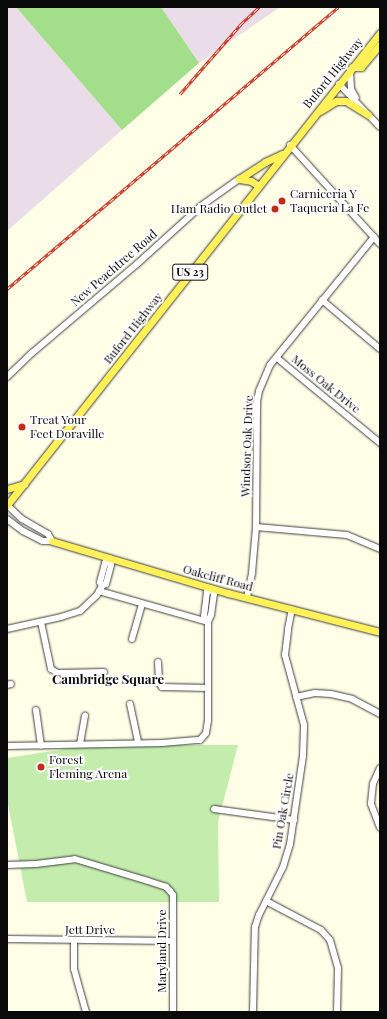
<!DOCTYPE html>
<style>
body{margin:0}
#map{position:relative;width:387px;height:1019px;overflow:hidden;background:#fffee7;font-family:"Playfair Display",serif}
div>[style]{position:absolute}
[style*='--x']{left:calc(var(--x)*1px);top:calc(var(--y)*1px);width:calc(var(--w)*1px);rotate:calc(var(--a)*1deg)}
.industrial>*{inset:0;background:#ebdcea}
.green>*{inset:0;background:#c4edad}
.forest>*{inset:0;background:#a3df8b}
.roads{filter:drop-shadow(0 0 1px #3d3d3d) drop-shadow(0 0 1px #3d3d3d)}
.minor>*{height:6px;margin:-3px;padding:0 3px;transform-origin:3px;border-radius:3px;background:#fff}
.major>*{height:7px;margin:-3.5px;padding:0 3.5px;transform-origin:3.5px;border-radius:3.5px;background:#fff157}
.rail>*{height:3px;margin-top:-1.5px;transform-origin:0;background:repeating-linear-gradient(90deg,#fff 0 4.5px,#c62916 0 9px);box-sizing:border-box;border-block:1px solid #c62916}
.dots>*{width:11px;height:11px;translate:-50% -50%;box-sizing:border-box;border:2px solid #fff;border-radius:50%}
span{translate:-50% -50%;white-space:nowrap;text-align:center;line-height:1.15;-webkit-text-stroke:4px #fff;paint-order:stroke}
.shield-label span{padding:1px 3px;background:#fff;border:1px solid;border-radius:3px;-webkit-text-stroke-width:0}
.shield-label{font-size:11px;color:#0a0a0a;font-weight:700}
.street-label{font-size:12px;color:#0a0a0a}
.poi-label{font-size:12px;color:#0a0a0a}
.left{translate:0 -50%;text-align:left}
.right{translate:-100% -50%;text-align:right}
.neighbourhood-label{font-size:13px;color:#0a0a0a;font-weight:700}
.frame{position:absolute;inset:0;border:8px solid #0a0a0a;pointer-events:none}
</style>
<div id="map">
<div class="industrial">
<i style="clip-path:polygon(7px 7px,16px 7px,122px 130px,7px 231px)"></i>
<i style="clip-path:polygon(161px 7px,280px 7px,199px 63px)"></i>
</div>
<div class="green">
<i style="clip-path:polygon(90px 745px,238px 745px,218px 822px,219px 902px,27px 902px,7px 799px,7px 758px)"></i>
</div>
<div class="forest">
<i style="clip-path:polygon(16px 7px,161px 7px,199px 63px,122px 130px)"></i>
</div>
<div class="roads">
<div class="minor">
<i style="--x:350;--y:70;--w:19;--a:87"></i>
<i style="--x:351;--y:89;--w:10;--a:61"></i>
<i style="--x:339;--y:84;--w:59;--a:46.4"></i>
<i style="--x:290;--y:145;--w:134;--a:47.7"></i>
<i style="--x:322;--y:300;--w:76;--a:40.2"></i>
<i style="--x:277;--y:358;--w:134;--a:39.5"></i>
<i style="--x:7;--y:377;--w:35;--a:-44"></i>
<i style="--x:32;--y:353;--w:138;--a:-40.3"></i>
<i style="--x:137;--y:264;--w:86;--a:-42.2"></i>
<i style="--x:201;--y:206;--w:47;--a:-35.4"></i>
<i style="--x:7;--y:505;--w:21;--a:43"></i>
<i style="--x:22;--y:519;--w:30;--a:30"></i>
<i style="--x:48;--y:534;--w:8;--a:60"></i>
<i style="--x:7;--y:519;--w:20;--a:37"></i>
<i style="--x:23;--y:531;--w:22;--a:27"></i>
<i style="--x:43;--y:541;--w:9;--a:0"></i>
<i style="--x:256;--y:527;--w:91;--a:5"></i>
<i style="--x:347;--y:535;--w:36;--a:23"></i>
<i style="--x:102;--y:586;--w:4;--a:-117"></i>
<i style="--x:100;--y:582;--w:20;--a:-75"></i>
<i style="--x:105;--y:563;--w:4;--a:-14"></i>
<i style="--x:99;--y:591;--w:113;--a:15.9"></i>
<i style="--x:247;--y:597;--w:25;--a:-78"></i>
<i style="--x:252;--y:573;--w:46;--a:-85"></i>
<i style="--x:256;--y:527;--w:125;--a:-89.5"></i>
<i style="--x:257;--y:402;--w:11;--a:-80"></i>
<i style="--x:259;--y:391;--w:28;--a:-67"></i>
<i style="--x:270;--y:365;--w:165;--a:-50.9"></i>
<i style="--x:41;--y:622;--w:48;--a:78"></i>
<i style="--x:51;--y:669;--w:8;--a:30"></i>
<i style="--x:58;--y:673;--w:46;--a:-1.2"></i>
<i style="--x:7;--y:629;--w:55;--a:-12.5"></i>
<i style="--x:61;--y:617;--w:20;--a:-18"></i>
<i style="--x:80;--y:611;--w:23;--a:-43"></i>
<i style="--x:97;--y:595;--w:10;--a:-61"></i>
<i style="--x:102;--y:586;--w:4;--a:-27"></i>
<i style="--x:106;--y:584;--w:20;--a:-75"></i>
<i style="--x:111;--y:565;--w:4;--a:-124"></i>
<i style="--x:109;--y:562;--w:4;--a:-76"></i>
<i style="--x:132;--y:639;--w:36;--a:-74"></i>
<i style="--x:158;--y:662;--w:21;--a:87"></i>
<i style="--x:159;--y:683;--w:5;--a:53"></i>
<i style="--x:162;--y:687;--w:46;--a:1.2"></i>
<i style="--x:7;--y:685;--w:4;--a:-14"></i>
<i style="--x:296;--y:697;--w:19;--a:-12"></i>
<i style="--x:315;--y:693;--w:16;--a:4"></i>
<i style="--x:331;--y:694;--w:22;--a:13"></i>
<i style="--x:352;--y:699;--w:32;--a:28"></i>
<i style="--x:130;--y:704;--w:40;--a:78"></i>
<i style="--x:36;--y:710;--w:36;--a:82"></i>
<i style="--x:80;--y:744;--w:29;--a:-80"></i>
<i style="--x:7;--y:746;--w:155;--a:-1.1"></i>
<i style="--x:162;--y:743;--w:38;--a:-5"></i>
<i style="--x:200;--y:740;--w:9;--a:-49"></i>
<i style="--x:206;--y:733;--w:12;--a:-81"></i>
<i style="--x:208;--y:721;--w:99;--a:-90"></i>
<i style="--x:208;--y:622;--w:8;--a:-67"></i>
<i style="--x:211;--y:615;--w:21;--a:-82"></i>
<i style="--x:214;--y:594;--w:5;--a:-112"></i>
<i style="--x:212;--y:589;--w:6;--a:149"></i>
<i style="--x:207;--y:592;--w:24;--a:97"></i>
<i style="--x:204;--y:616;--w:7;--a:56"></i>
<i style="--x:380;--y:768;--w:17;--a:114"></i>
<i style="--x:373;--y:784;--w:20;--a:96"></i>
<i style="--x:371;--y:804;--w:25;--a:69"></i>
<i style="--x:214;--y:809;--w:81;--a:7.8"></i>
<i style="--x:7;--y:865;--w:29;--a:-2"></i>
<i style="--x:36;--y:864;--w:39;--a:-7"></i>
<i style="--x:75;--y:859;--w:76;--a:16.8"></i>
<i style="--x:148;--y:881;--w:19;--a:18"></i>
<i style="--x:166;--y:887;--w:6;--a:45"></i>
<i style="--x:170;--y:891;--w:5;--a:53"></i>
<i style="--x:173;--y:895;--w:117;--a:90"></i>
<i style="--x:266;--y:901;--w:62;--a:27.8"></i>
<i style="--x:321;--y:930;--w:13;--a:48"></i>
<i style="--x:330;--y:940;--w:29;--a:74"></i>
<i style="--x:338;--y:968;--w:44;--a:91.3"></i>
<i style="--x:7;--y:939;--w:166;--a:0.7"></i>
<i style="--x:74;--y:941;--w:28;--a:90"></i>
<i style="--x:74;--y:969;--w:45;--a:74.4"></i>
<i style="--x:253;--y:1012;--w:85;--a:-88.7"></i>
<i style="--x:255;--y:927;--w:13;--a:-72"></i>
<i style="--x:259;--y:915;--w:54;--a:-63.4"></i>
<i style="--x:283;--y:867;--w:24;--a:-73"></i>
<i style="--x:290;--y:844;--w:89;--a:-81.6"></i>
<i style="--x:303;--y:756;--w:31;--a:-88"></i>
<i style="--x:304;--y:725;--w:73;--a:-105.2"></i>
<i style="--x:285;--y:655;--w:26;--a:-83"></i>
<i style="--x:288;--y:629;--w:20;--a:-79"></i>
</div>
<div class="major">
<i style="--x:352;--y:67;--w:9;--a:0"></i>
<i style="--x:361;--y:67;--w:30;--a:-50"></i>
<i style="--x:320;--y:111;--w:19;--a:-32"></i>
<i style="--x:336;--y:101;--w:10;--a:0"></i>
<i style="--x:346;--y:101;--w:26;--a:32"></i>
<i style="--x:239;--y:179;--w:31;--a:-33"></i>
<i style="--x:265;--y:162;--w:19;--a:-25"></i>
<i style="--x:239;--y:179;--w:12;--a:9"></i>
<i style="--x:251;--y:181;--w:9;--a:32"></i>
<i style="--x:7;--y:489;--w:18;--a:-16"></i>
<i style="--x:7;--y:505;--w:602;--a:-51.68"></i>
<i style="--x:52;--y:541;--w:184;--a:16.5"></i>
<i style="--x:228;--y:593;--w:157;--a:14.4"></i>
</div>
</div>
<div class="rail">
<i style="--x:180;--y:94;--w:93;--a:-48.9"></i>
<i style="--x:241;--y:24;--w:25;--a:-43"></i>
<i style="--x:7;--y:289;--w:435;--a:-40.4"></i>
</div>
<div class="dots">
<i style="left:282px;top:201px;background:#c62916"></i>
<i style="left:275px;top:209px;background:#c62916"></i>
<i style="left:22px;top:427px;background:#c62916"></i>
<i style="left:41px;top:767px;background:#c62916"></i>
</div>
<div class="shield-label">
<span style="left:190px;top:272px">US 23</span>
</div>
<div class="street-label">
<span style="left:333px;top:73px;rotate:-51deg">Buford Highway</span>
<span style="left:114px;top:268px;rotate:-41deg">New Peachtree Road</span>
<span style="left:133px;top:328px;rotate:-52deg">Buford Highway</span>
<span style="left:326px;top:384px;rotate:39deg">Moss Oak Drive</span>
<span style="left:247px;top:446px;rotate:-88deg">Windsor Oak Drive</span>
<span style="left:218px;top:578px;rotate:15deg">Oakcliff Road</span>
<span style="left:283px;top:811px;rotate:-80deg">Pin Oak Circle</span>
<span style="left:90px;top:930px">Jett Drive</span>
<span style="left:162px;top:951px;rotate:-90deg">Maryland Drive</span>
</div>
<div class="poi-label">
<span class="left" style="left:290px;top:201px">Carniceria Y<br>Taqueria La Fe</span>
<span class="right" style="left:267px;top:209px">Ham Radio Outlet</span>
<span class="left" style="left:30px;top:427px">Treat Your<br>Feet Doraville</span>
<span class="left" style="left:49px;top:767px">Forest<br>Fleming Arena</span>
</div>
<div class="neighbourhood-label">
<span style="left:108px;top:679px">Cambridge Square</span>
</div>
<div class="frame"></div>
</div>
